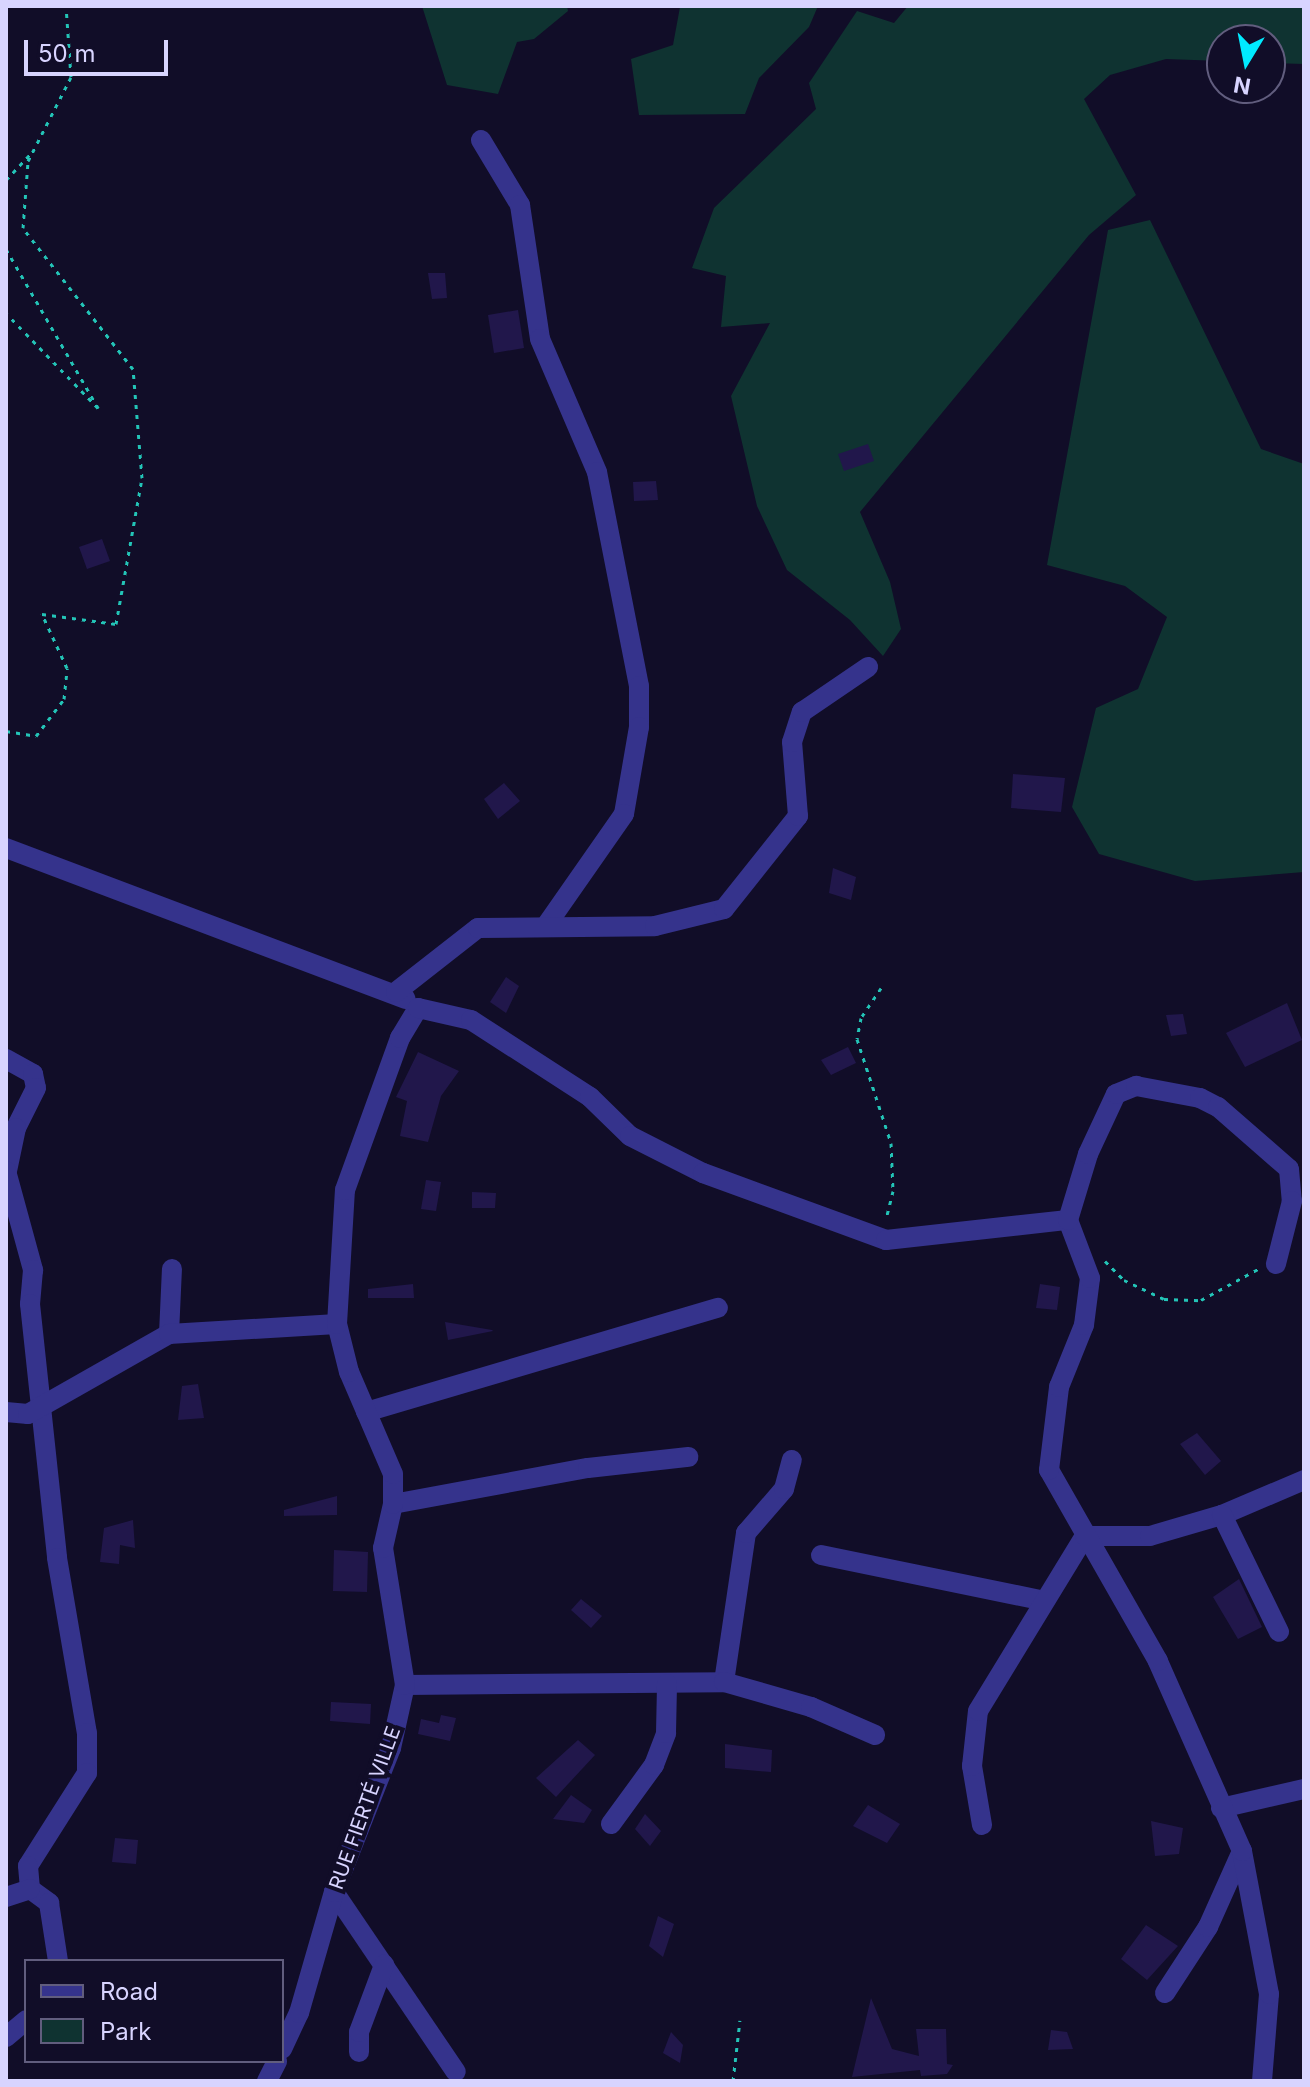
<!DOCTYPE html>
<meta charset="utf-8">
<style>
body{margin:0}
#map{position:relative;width:1310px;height:2087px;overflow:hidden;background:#110d28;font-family:Inter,sans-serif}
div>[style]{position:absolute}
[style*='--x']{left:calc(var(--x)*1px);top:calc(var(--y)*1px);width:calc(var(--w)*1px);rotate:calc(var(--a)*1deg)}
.green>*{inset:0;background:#0f3331}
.building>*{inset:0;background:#21174b}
.path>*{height:3px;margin-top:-1.5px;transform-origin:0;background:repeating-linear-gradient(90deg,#23c4b7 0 4px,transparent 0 10px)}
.street>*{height:20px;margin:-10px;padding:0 10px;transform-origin:10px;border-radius:10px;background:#35338c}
span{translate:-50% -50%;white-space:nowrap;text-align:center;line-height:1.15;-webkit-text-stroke:8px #110d28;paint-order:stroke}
.street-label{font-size:20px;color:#d8d4ff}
.frame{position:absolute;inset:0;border:8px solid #d8d4ff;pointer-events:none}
.legend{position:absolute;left:24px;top:1959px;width:260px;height:104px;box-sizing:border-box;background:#110d28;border:2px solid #615d7e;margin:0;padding:10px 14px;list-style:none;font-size:24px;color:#d8d4ff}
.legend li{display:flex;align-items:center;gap:16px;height:40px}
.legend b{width:40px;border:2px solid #615d7e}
.north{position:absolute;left:1206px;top:24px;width:80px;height:80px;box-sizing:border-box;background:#110d28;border:2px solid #615d7e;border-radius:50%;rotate:190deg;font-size:22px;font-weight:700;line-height:32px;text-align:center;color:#d8d4ff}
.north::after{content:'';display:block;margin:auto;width:28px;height:36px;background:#00eaff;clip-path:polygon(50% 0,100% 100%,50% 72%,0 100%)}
.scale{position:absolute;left:24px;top:40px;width:144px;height:36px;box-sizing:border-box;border:4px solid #d8d4ff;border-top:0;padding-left:10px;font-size:24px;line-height:28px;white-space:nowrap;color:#d8d4ff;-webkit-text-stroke:6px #110d28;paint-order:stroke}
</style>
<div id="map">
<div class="green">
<i style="clip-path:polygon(422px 6px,567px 6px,568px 11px,534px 39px,517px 42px,498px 94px,447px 85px)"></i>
<i style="clip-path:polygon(818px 6px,809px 27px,759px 78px,745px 114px,639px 115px,631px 59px,673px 45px,680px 7px)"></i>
<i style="clip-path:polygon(908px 6px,1304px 6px,1304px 64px,1270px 63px,1270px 40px,1222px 40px,1222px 61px,1166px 59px,1110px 75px,1084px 99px,1136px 195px,1089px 235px,860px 512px,890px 582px,901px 629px,883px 656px,850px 620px,787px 570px,757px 506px,731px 396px,770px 323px,721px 327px,726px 276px,692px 268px,714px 208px,816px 109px,809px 83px,857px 11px,894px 23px)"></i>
<i style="clip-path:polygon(1150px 220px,1261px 449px,1304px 464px,1304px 872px,1195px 881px,1099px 854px,1072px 807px,1096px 708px,1138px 689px,1167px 617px,1125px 586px,1047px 565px,1108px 230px)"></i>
</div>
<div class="building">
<i style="clip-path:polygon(428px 273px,445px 273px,447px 298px,432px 299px)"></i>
<i style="clip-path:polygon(518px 310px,524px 348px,494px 353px,488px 315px)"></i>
<i style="clip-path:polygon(868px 444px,874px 461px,844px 471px,838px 454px)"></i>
<i style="clip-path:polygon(656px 481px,658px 500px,634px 501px,633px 482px)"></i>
<i style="clip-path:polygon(102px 539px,110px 561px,87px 569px,79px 547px)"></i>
<i style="clip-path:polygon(1013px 774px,1065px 778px,1061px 812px,1011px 808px)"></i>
<i style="clip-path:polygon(504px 783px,520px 801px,498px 819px,484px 799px)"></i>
<i style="clip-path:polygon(833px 868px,856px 877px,851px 900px,829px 893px)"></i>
<i style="clip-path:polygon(506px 977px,519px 986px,506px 1013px,490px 1002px)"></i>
<i style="clip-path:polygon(1287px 1003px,1302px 1040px,1245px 1067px,1226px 1033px)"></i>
<i style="clip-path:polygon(1183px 1014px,1187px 1034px,1171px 1036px,1166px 1015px)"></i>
<i style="clip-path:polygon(848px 1047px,856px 1063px,831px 1075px,821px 1060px)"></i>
<i style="clip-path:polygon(418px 1052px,459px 1071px,441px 1096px,428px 1142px,400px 1136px,407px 1101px,396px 1097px)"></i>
<i style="clip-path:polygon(426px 1180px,441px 1182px,436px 1211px,421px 1209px)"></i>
<i style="clip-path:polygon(472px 1192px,496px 1193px,495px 1208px,472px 1208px)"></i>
<i style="clip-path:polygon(413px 1284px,414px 1298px,368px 1298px,368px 1289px)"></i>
<i style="clip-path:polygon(1040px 1284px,1060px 1287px,1057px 1310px,1036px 1308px)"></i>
<i style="clip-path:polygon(445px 1322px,492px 1330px,493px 1331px,448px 1340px)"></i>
<i style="clip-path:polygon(198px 1384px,204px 1418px,178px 1420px,182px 1386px)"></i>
<i style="clip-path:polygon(1197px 1433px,1221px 1461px,1205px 1475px,1180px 1444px)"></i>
<i style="clip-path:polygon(337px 1496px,337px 1515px,284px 1516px,284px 1510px)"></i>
<i style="clip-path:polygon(133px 1520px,135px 1548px,120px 1545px,119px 1564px,100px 1562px,104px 1528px)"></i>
<i style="clip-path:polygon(334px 1550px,368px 1552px,367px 1592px,333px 1591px)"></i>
<i style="clip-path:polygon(1239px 1579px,1262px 1627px,1238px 1639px,1213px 1597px)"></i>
<i style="clip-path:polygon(581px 1599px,602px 1616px,591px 1628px,571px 1610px)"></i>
<i style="clip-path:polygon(331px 1702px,371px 1704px,370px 1724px,330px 1721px)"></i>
<i style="clip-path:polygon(441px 1715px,456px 1718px,450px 1741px,418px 1734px,421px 1719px,439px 1723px)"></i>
<i style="clip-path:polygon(578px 1740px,595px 1755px,556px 1797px,536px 1778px)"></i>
<i style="clip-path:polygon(725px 1744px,772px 1750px,771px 1772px,725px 1768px)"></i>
<i style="clip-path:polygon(571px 1795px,592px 1810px,584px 1823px,553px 1819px)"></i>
<i style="clip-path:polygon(868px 1805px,900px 1824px,887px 1843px,853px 1826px)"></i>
<i style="clip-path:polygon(645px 1814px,661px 1831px,650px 1846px,635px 1829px)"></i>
<i style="clip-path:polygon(1151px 1821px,1183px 1828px,1179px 1854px,1155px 1856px)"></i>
<i style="clip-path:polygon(115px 1838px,138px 1840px,136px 1864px,112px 1862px)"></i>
<i style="clip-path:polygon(658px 1916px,674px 1924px,663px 1957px,649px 1946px)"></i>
<i style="clip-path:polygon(1146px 1925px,1178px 1946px,1147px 1980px,1121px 1959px)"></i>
<i style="clip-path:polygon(871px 1998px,892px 2049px,919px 2056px,916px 2029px,946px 2029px,947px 2064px,953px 2065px,947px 2074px,921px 2076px,920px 2070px,852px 2077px)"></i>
<i style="clip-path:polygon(1051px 2030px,1067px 2032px,1073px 2049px,1048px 2050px)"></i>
<i style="clip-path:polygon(671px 2032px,683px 2045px,680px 2063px,663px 2053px)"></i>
</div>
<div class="path">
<i style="--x:6;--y:180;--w:37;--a:-47"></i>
<i style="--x:6;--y:249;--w:184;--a:59.9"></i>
<i style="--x:98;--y:408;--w:132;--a:-134.1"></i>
<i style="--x:6;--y:731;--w:30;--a:9"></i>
<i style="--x:36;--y:736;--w:46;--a:-52.9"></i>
<i style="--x:64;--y:699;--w:31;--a:-84"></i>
<i style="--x:67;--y:668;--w:60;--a:-114.8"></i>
<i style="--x:42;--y:614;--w:75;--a:7.7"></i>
<i style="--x:116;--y:624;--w:148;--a:-79.9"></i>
<i style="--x:142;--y:478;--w:109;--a:-94.7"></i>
<i style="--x:133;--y:369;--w:179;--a:-128"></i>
<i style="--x:23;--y:228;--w:67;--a:-85.7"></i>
<i style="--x:28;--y:161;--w:94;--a:-62.9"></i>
<i style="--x:71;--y:77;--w:71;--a:-94"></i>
<i style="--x:881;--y:988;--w:36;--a:124"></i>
<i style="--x:861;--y:1018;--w:21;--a:101"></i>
<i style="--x:857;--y:1039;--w:109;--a:71.9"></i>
<i style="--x:891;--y:1143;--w:48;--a:87.6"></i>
<i style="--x:893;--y:1191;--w:29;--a:104"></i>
<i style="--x:1105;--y:1261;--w:27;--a:45"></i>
<i style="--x:1124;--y:1280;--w:44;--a:25.4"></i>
<i style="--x:1164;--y:1299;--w:37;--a:2"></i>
<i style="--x:1201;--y:1300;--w:65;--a:-28.5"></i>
<i style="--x:733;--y:2081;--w:61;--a:-83.5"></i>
</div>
<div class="street">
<i style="--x:481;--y:140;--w:76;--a:59"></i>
<i style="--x:520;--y:205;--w:135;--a:81.5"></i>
<i style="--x:540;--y:339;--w:145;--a:66.8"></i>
<i style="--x:597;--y:472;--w:218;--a:78.9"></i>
<i style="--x:639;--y:686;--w:41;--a:90"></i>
<i style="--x:639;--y:727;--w:88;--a:99.8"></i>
<i style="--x:624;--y:814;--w:133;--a:124.9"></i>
<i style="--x:6;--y:848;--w:427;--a:20.7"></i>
<i style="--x:396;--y:992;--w:104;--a:-38"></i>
<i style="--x:478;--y:928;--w:177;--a:-0.6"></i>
<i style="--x:655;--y:926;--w:71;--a:-13.8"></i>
<i style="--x:724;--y:909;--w:119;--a:-51.5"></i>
<i style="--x:798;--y:816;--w:74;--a:-94.6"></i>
<i style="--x:792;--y:742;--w:32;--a:-72"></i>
<i style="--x:802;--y:712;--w:80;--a:-34.3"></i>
<i style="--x:6;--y:1059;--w:31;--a:29"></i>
<i style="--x:33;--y:1074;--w:14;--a:78"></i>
<i style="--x:36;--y:1088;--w:45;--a:116.6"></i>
<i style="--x:16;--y:1128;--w:44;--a:101.8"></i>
<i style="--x:6;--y:1171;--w:103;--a:74.7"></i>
<i style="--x:33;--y:1270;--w:34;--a:95"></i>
<i style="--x:30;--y:1304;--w:255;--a:83.9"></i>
<i style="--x:57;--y:1558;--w:178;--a:80.3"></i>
<i style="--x:87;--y:1733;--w:40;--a:90"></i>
<i style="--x:87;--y:1773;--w:110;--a:122.4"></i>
<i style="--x:28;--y:1866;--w:23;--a:85"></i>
<i style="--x:30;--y:1889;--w:24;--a:36"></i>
<i style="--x:49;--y:1903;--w:59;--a:81.2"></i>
<i style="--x:169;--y:1334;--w:65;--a:-87.4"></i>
<i style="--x:6;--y:1412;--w:22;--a:5"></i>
<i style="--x:28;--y:1414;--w:162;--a:-29.6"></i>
<i style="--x:169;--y:1334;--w:168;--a:-3.4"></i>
<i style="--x:366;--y:1412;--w:367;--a:-16.5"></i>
<i style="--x:393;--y:1504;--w:198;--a:-10.5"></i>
<i style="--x:588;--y:1468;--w:101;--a:-6.3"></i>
<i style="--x:1222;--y:1515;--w:89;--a:-23.1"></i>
<i style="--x:821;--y:1555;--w:225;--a:11.6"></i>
<i style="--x:724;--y:1682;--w:151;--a:-81.6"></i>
<i style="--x:746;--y:1533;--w:58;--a:-49.2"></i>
<i style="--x:784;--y:1489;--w:30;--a:-75"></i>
<i style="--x:405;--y:1685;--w:319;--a:-0.5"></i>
<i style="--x:724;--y:1682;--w:91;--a:16"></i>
<i style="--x:811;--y:1707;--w:70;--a:23.6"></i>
<i style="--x:1221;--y:1808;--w:85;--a:-12.9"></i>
<i style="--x:611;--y:1824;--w:73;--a:-53.9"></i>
<i style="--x:654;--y:1765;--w:34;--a:-69"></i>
<i style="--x:666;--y:1733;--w:49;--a:-88.8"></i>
<i style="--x:982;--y:1825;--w:60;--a:-99.6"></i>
<i style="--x:972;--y:1766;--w:55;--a:-83.8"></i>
<i style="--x:978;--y:1711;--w:205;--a:-58.6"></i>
<i style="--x:1085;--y:1536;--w:65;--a:0"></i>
<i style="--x:1150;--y:1536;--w:75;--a:-16.3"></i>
<i style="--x:1222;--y:1515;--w:130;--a:64"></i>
<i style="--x:334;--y:1892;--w:217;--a:55.9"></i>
<i style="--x:6;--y:1897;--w:25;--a:-18"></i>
<i style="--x:1165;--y:1993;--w:79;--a:-56.9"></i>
<i style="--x:1208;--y:1927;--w:83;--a:-65.9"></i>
<i style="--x:6;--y:2037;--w:26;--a:-40"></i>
<i style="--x:282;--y:2049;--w:40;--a:-65"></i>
<i style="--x:299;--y:2013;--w:126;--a:-73.9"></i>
<i style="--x:334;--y:1892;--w:155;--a:-68.4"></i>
<i style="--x:391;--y:1748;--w:65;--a:-77.5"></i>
<i style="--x:405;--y:1685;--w:139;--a:-99.1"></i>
<i style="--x:383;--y:1548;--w:45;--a:-77.2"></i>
<i style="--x:393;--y:1504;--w:30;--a:-90"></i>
<i style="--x:393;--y:1474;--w:111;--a:-113.3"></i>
<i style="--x:349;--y:1372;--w:49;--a:-104"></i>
<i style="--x:337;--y:1324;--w:134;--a:-86.6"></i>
<i style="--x:345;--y:1190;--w:162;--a:-70.1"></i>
<i style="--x:400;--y:1038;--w:35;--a:-59"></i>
<i style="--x:418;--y:1008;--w:54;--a:12.8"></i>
<i style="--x:471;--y:1020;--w:142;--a:32.9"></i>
<i style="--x:590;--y:1097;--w:56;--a:44.3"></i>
<i style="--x:630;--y:1136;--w:82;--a:26.9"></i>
<i style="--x:703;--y:1173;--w:195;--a:20.1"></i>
<i style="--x:886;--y:1240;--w:183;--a:-6.3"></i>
<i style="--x:359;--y:2052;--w:20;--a:-90"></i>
<i style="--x:359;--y:2032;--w:72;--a:-69.5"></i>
<i style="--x:267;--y:2081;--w:22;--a:-63"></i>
<i style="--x:1262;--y:2081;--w:87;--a:-85.4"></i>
<i style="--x:1269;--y:1994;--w:146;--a:-100.7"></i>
<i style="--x:1242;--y:1851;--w:208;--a:-113.9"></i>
<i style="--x:1158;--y:1661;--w:220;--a:-119.7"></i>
<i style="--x:1049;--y:1470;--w:84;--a:-83.1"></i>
<i style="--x:1059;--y:1387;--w:67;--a:-68"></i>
<i style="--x:1084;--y:1325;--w:47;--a:-82.7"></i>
<i style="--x:1090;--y:1278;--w:62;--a:-110.8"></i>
<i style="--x:1068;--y:1220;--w:69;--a:-73.1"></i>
<i style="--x:1088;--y:1154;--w:66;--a:-65"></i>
<i style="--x:1116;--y:1094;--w:22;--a:-22"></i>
<i style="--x:1136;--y:1086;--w:65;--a:10.6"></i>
<i style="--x:1200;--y:1098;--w:20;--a:27"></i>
<i style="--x:1218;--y:1107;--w:94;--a:41.1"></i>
<i style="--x:1289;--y:1169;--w:32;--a:85"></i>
<i style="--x:1292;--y:1201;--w:65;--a:104.3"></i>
</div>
<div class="street-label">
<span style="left:365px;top:1808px;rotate:-70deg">RUE FIERTÉ VILLE</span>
</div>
<div class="frame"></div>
<ul class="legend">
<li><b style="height:10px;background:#35338c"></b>Road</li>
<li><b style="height:22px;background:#0f3331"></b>Park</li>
</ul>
<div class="north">N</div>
<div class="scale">50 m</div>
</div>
